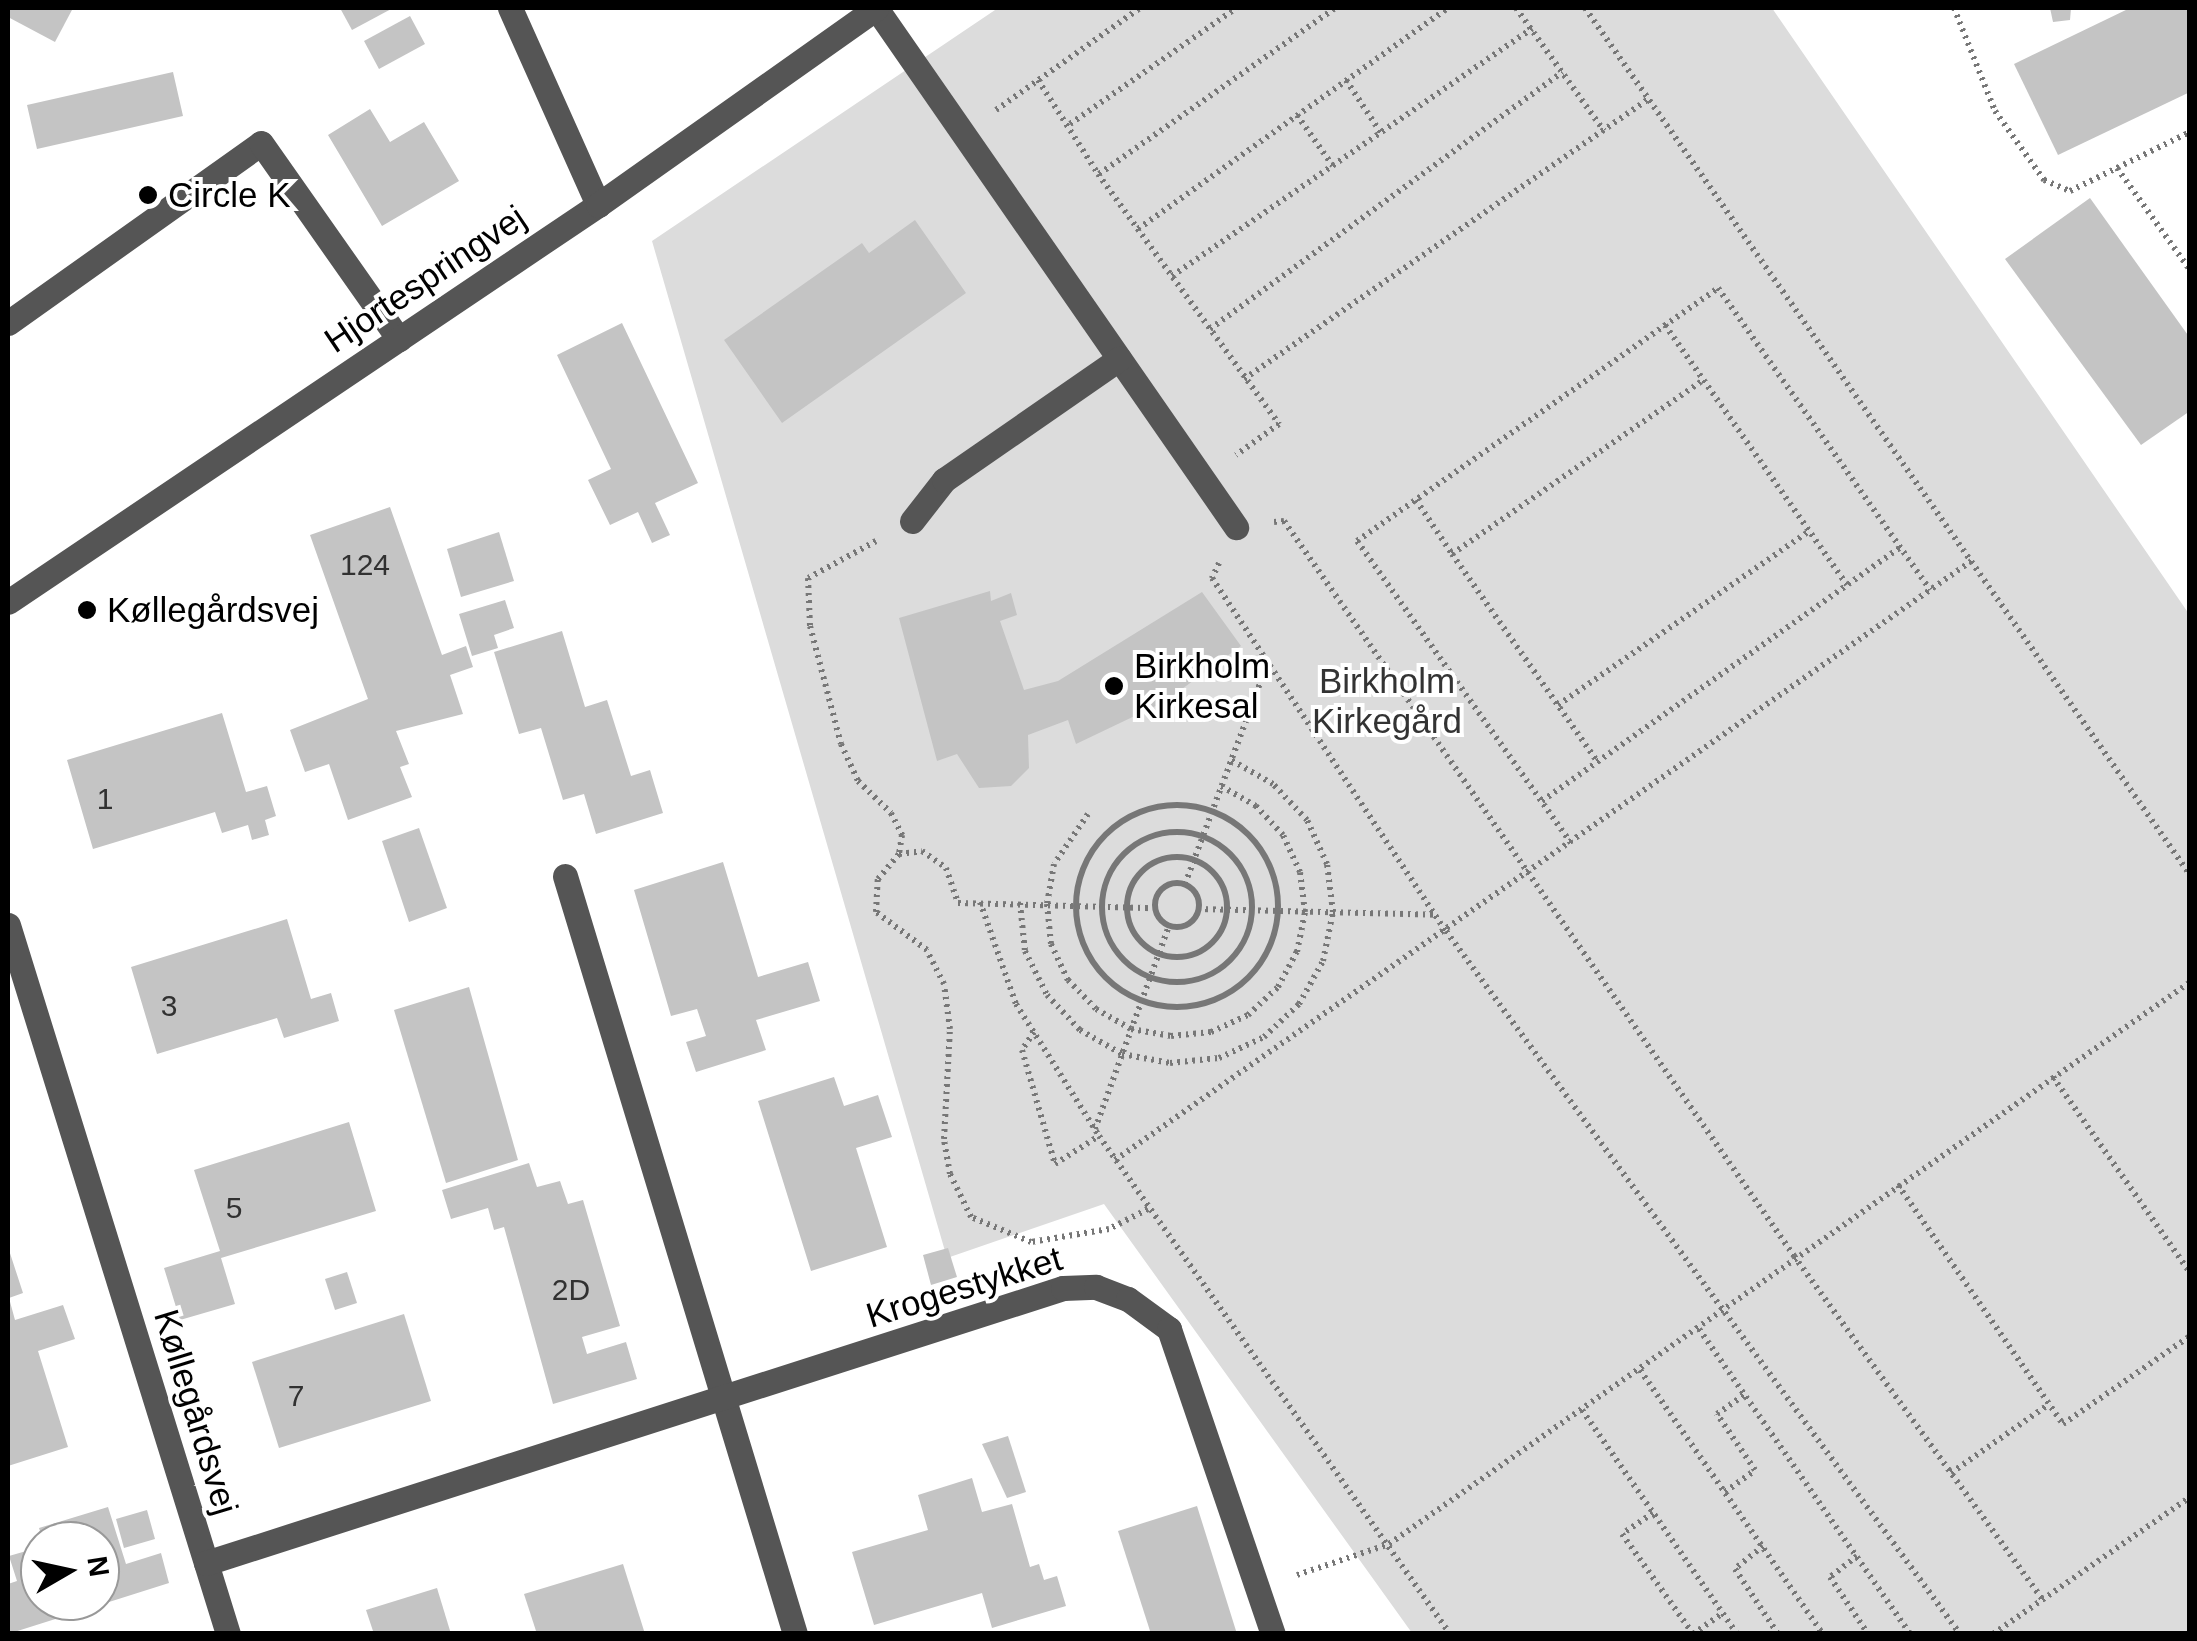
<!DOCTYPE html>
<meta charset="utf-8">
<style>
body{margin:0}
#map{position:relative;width:2197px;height:1641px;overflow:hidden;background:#fff;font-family:Arial,sans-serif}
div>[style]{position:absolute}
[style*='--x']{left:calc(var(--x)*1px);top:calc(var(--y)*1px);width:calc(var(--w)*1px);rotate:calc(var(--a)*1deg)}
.green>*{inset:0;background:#dcdcdc}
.building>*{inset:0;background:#c4c4c4}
.path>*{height:6px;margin-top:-3px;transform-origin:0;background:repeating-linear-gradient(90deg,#777 0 2.5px,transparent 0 7.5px)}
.path>.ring{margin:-3px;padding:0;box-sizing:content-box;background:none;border:6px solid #777;border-radius:50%}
.minor>*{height:25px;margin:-12.5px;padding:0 12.5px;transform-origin:12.5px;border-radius:12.5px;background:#555}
.dots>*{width:28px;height:28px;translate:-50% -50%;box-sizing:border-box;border:5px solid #fff;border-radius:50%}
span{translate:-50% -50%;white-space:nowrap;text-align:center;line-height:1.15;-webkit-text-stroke:8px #fff;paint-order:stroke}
.number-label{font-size:30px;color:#313131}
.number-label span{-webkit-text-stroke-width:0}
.poi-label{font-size:35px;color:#000}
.left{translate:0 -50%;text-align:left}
.street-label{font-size:35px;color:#000}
.park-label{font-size:35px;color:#333}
.frame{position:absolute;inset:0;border:10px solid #000;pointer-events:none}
.north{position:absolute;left:20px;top:1521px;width:100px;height:100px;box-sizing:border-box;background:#fff;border:2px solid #999;border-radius:50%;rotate:81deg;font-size:28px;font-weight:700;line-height:40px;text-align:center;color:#000}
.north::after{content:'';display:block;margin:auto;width:35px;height:45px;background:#000;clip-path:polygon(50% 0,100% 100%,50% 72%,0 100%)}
</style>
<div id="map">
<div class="green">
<i style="clip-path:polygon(998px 8px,1772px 8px,2189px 614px,2189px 1633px,1412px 1633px,1104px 1204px,947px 1258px,652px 241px)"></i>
</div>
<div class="building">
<i style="clip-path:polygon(8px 8px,73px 8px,55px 42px,8px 17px)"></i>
<i style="clip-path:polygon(340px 8px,393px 8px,352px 30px)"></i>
<i style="clip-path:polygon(2050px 8px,2071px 8px,2070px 20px,2053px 22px)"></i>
<i style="clip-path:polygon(2130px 8px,2190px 8px,2190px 92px,2058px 155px,2014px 64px)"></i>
<i style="clip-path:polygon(410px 16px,425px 44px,379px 69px,364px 41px)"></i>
<i style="clip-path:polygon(173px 72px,183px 116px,37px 149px,27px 105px)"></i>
<i style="clip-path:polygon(370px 109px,390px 142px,424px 122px,459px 181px,382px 226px,328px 135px)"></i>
<i style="clip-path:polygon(2090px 198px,2190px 338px,2190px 411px,2141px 445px,2005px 259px)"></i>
<i style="clip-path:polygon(915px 220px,966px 293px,782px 423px,724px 340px,862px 243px,869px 253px)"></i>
<i style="clip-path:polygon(622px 323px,698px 483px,655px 503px,670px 535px,652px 543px,638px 512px,610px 525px,588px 480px,611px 469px,557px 355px)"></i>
<i style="clip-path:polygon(390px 507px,442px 655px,466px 646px,473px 667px,450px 675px,463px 714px,396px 731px,409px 764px,400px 767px,412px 797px,348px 820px,329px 764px,305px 772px,290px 730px,368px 699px,310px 535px)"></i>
<i style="clip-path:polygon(499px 532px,514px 581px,461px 597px,447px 549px)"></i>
<i style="clip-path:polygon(990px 591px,991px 601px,1011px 593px,1017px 615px,1000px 621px,1024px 690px,1058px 681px,1202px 592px,1241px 646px,1164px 702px,1076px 744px,1068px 720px,1028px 735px,1029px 768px,1011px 786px,979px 788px,957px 754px,937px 761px,899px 618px)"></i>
<i style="clip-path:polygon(505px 600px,514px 628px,494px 635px,498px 648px,472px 656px,459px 614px)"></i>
<i style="clip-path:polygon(562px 631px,585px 707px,607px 700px,631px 776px,650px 770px,663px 813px,596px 834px,584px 794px,563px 800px,541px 728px,519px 734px,494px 652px)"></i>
<i style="clip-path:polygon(222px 713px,246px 792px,267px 786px,276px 816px,265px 820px,269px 835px,252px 840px,248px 825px,222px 833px,215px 812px,93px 849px,67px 760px)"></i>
<i style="clip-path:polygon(419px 828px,447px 908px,409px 922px,382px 841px)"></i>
<i style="clip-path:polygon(723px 862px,758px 977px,808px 962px,820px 1001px,756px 1020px,766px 1050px,696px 1072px,686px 1042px,706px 1036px,697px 1009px,671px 1016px,634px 890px)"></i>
<i style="clip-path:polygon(287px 919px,311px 999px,331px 993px,339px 1021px,284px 1038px,277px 1018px,157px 1054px,131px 967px)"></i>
<i style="clip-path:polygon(469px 987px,518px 1160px,446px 1183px,394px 1010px)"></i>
<i style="clip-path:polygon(834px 1077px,844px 1106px,878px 1095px,892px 1137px,856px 1148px,887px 1247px,811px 1271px,758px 1101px)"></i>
<i style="clip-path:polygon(349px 1122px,376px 1211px,221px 1258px,235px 1304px,180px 1320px,164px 1268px,220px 1251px,194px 1170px)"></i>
<i style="clip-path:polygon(529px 1163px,537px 1187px,560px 1181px,568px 1204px,583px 1200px,620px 1326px,582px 1337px,587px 1354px,626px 1342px,637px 1379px,553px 1404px,504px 1227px,494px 1230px,488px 1208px,451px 1219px,442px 1190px)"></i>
<i style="clip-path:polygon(8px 1247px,23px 1293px,9px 1298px,15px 1320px,63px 1305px,75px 1339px,38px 1351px,68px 1447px,8px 1466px)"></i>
<i style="clip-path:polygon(948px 1248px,957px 1277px,931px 1285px,923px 1255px)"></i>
<i style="clip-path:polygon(347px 1272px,357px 1303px,335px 1310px,325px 1279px)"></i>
<i style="clip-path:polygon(404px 1314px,431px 1401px,279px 1448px,252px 1362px)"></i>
<i style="clip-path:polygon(1008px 1436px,1026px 1492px,1007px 1498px,982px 1444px)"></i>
<i style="clip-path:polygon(972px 1478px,982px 1512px,1012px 1504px,1030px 1567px,1039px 1564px,1044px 1580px,1057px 1576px,1066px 1606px,992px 1628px,982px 1593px,874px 1625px,852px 1552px,928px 1530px,918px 1495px)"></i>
<i style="clip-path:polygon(1197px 1506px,1237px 1634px,1151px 1634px,1118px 1531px)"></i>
<i style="clip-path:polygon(108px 1507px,126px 1564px,161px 1553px,169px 1583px,8px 1634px,8px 1584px,17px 1581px,9px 1556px,40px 1547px,40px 1601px,100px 1601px,100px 1541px,43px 1541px,39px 1528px)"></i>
<i style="clip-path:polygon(147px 1510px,155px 1539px,124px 1548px,116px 1519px)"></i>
<i style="clip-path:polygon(623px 1564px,645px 1634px,537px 1634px,524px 1594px)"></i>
<i style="clip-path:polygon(437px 1588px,451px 1634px,374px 1634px,366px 1610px)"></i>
</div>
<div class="path">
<i style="--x:1516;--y:8;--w:151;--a:54.4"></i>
<i style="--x:1585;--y:8;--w:1057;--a:55.09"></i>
<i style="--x:1954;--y:8;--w:111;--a:68.3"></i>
<i style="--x:1995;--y:111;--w:85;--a:54.6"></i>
<i style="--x:2044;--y:180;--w:28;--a:23"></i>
<i style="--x:2070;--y:191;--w:134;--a:-26.2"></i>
<i style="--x:1038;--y:80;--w:112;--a:57.4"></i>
<i style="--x:1098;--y:174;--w:309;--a:54.1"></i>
<i style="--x:1279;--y:424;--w:53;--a:144.2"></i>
<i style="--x:1346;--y:80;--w:64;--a:56.6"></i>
<i style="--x:996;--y:110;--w:176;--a:-35.3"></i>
<i style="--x:1297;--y:115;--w:62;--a:54.8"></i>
<i style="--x:1070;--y:124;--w:203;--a:-34.9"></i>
<i style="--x:2117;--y:168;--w:125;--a:54.4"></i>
<i style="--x:1099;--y:174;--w:289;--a:-35.1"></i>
<i style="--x:1138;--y:229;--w:381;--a:-35.5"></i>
<i style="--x:1172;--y:276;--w:437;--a:-34.5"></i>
<i style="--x:1665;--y:325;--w:317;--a:55"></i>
<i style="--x:1210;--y:329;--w:436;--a:-36.1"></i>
<i style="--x:1244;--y:379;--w:492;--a:-34.7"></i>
<i style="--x:1416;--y:500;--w:65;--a:56.3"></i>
<i style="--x:1452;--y:554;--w:305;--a:-34.7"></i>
<i style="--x:1274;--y:522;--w:10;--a:-6"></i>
<i style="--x:1284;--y:521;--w:895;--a:55.24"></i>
<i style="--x:1794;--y:1256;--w:425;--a:54.1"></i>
<i style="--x:876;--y:541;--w:77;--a:151.4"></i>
<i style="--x:808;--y:578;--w:48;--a:87.6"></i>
<i style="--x:810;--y:626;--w:122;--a:75.3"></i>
<i style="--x:841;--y:744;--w:41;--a:65.3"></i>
<i style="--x:858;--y:781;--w:46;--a:44.1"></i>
<i style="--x:891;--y:813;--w:25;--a:63"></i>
<i style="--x:902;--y:835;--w:19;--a:99"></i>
<i style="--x:1452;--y:554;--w:253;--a:55"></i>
<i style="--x:1219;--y:563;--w:17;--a:115"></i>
<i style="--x:1212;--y:578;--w:424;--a:56.5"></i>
<i style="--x:1446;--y:931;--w:871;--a:53.83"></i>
<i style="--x:1558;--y:705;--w:305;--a:-34.7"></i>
<i style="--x:1542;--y:801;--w:440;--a:-35.3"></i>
<i class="ring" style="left:1076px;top:805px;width:196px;height:196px"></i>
<i style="--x:1088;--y:814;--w:60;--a:124.2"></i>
<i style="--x:1054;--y:864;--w:41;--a:99.9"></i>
<i style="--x:1047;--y:904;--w:40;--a:84.3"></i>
<i style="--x:1051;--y:944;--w:40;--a:65"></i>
<i style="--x:1068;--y:980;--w:40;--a:46"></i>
<i style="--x:1096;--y:1009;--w:40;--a:29.7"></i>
<i style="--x:1131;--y:1029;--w:41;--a:9.9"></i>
<i style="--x:1171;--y:1036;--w:40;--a:-5.7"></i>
<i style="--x:1211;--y:1032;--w:41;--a:-24.7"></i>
<i style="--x:1248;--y:1015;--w:41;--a:-43"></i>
<i style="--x:1278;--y:987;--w:40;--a:-62"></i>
<i style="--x:1297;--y:952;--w:41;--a:-78.7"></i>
<i style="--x:1305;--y:912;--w:40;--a:-97.1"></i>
<i style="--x:1300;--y:872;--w:41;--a:-114.7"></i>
<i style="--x:1283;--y:835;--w:40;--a:-133"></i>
<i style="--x:1256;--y:806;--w:40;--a:-150.3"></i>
<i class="ring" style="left:1102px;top:832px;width:144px;height:144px"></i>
<i style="--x:1571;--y:843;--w:370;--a:-125.3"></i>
<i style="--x:1357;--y:541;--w:441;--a:-35"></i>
<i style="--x:1718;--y:288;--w:369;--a:54.9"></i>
<i class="ring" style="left:1127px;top:857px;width:94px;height:94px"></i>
<i class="ring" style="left:1155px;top:883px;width:38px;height:38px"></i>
<i style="--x:1185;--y:884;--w:237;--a:-69.5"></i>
<i style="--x:980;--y:902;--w:108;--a:70.6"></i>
<i style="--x:1016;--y:1004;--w:156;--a:57.8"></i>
<i style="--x:1099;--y:1136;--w:609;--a:54.82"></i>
<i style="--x:1020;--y:903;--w:48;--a:84.1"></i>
<i style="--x:1025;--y:951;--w:49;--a:63.4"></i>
<i style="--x:1047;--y:995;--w:48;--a:46.7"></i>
<i style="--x:1080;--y:1030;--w:48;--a:29.7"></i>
<i style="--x:1122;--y:1054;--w:49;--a:10.6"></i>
<i style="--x:1170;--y:1063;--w:49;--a:-5.8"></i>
<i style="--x:1219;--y:1058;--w:50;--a:-25"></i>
<i style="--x:1264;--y:1037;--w:48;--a:-43.3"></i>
<i style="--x:1299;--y:1004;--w:49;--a:-60.8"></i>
<i style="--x:1323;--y:961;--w:50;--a:-78.5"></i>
<i style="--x:1333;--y:912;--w:48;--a:-97.1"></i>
<i style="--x:1327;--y:864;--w:48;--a:-114.4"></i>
<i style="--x:1307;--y:820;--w:50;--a:-133.4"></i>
<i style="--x:1273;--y:784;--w:48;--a:-150.3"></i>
<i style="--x:1198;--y:909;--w:239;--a:1.4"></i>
<i style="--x:1034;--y:1032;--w:22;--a:124"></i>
<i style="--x:1022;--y:1050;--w:119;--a:73.9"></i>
<i style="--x:1055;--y:1164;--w:52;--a:-32.5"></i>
<i style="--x:2053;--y:1077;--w:239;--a:55"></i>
<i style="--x:1095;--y:1129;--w:216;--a:-70"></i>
<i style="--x:1115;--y:1160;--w:1047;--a:-34.97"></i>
<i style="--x:1898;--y:1185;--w:290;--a:55.4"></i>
<i style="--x:2063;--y:1424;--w:155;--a:-34.7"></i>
<i style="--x:1148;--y:1209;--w:44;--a:152.9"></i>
<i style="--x:1109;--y:1229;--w:79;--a:170.5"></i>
<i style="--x:1031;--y:1242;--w:65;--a:-157.4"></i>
<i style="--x:971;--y:1217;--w:48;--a:-116"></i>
<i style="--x:950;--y:1174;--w:36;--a:-100"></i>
<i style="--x:944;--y:1139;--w:110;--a:-86.9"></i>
<i style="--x:950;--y:1029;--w:45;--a:-97.6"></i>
<i style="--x:944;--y:984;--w:38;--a:-117"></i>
<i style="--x:927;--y:950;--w:64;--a:-143.3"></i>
<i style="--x:876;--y:912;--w:33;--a:-87"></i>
<i style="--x:878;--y:879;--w:33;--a:-50"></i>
<i style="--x:899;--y:854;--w:23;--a:-7"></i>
<i style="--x:922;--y:851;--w:29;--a:35"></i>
<i style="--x:946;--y:868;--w:37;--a:71"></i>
<i style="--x:958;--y:903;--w:196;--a:1.5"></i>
<i style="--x:1699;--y:1329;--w:371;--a:55.3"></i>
<i style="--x:1640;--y:1370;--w:321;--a:55.3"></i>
<i style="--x:1582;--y:1410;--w:272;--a:55.3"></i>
<i style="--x:1951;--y:1473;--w:120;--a:-35.1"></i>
<i style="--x:1725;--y:1492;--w:37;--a:-36"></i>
<i style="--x:1755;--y:1470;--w:68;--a:-124.2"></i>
<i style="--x:1717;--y:1414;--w:33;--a:-35"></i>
<i style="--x:1653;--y:1513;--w:37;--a:146"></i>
<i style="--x:1622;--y:1534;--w:123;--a:54.6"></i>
<i style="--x:1693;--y:1634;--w:37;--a:-35"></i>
<i style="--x:1763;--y:1546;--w:36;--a:141"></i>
<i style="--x:1735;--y:1569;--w:78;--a:56.5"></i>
<i style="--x:1857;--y:1556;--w:34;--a:142"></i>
<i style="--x:1830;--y:1577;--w:69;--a:56.3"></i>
<i style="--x:1297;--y:1575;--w:97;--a:-18.6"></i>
<i style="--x:1389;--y:1544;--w:978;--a:-35.05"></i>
<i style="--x:1993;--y:1634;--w:240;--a:-34.8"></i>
</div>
<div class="minor">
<i style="--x:510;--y:8;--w:216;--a:65.9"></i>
<i style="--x:876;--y:8;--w:632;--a:55.25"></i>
<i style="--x:8;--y:323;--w:310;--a:-35.4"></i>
<i style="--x:261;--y:143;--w:240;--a:54.9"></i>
<i style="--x:912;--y:521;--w:52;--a:-52"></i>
<i style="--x:944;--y:480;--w:213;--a:-34.7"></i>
<i style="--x:8;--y:602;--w:711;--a:-33.94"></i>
<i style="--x:598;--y:205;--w:341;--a:-35.3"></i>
<i style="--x:565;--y:876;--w:792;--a:73.12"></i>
<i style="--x:8;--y:925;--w:742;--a:72.76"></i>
<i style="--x:206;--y:1563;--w:900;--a:-17.79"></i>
<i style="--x:1063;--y:1288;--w:33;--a:-2"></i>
<i style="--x:1096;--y:1287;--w:34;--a:21"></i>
<i style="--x:1128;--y:1299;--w:51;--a:36.2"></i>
<i style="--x:1169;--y:1329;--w:322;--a:71.2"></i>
</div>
<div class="dots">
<i style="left:148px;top:195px;background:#000"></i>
<i style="left:87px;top:610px;background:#000"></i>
<i style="left:1114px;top:686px;background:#000"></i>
</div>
<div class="number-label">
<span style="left:365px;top:565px">124</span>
<span style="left:105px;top:799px">1</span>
<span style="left:169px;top:1006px">3</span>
<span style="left:234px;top:1208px">5</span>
<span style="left:571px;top:1290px">2D</span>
<span style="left:296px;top:1396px">7</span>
</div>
<div class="poi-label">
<span class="left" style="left:168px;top:195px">Circle K</span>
<span class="left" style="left:107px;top:610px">Køllegårdsvej</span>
<span class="left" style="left:1134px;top:686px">Birkholm<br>Kirkesal</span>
</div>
<div class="street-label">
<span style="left:425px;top:279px;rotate:-34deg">Hjortespringvej</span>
<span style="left:964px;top:1287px;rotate:-17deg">Krogestykket</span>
<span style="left:196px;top:1412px;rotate:73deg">Køllegårdsvej</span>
</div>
<div class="park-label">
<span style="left:1387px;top:701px">Birkholm<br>Kirkegård</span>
</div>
<div class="frame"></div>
<div class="north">N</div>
</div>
